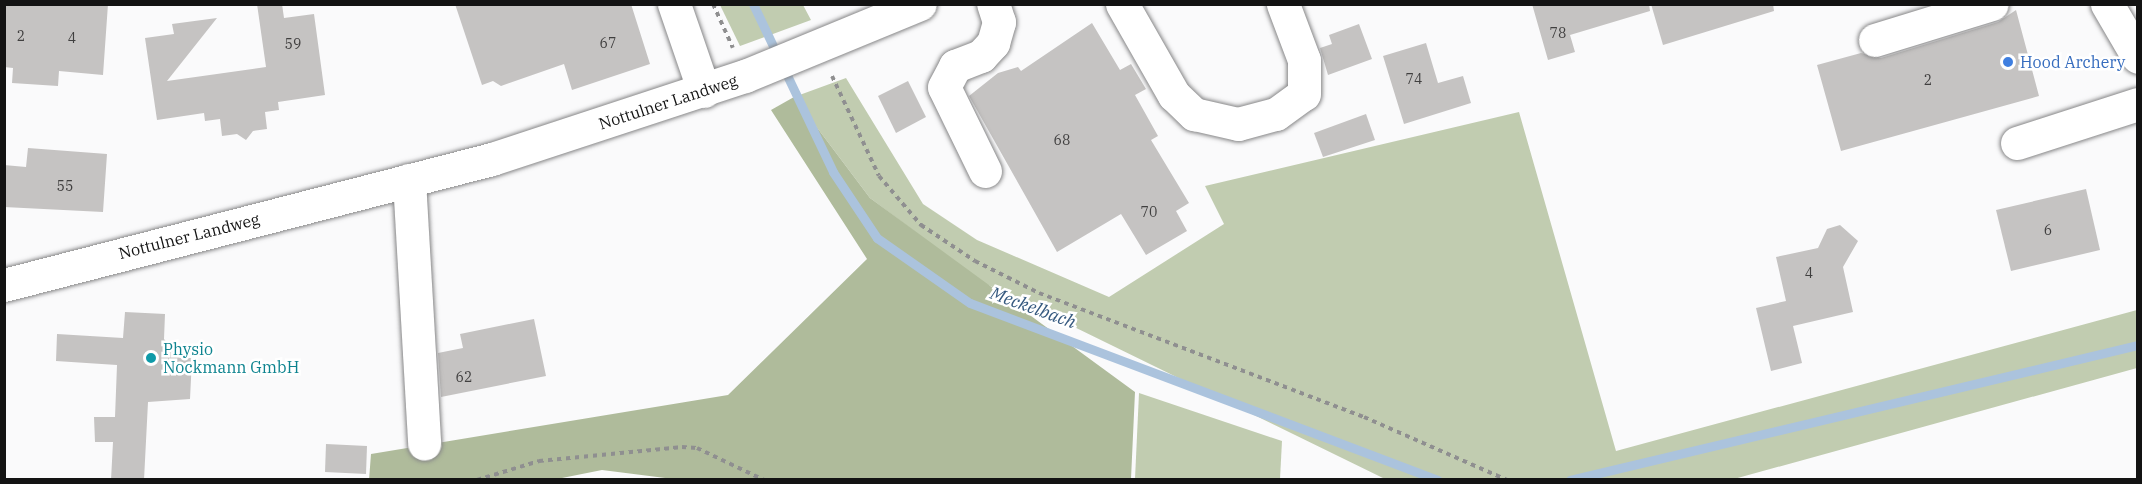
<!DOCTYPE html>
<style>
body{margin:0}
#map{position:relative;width:2142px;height:484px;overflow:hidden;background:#fafafb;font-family:"IBM Plex Serif",serif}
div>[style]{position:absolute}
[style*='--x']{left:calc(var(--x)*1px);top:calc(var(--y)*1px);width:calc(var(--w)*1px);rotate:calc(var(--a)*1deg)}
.green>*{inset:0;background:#c1ccb0}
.forest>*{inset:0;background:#afbb9b}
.stream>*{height:9px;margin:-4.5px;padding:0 4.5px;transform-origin:4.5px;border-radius:4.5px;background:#abc3dd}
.building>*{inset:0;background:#c5c3c2}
.path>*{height:4px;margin-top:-2px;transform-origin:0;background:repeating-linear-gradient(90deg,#8f8f90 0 4.5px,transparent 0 9px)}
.roads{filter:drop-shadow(0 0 2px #878788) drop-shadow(0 0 2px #878788)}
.minor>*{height:33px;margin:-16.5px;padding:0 16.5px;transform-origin:16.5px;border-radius:16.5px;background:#fff}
.dots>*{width:16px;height:16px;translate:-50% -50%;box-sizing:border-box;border:3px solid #fff;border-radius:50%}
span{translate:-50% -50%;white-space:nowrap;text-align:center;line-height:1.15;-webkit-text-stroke:5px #fff;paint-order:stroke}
.number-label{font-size:14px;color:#403f3f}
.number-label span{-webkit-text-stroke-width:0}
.shop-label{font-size:16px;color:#366cbe}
.left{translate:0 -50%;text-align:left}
.street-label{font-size:16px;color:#131313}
.culture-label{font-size:16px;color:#0d838f}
.water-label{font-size:18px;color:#35597f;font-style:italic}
.frame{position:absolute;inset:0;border:6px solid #131313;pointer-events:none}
</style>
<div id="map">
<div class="green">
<i style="clip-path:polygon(720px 5px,803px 5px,811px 20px,740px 46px)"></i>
<i style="clip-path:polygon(846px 78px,923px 204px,977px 240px,1109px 297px,1224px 224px,1205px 186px,1519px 112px,1616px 451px,2137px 310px,2137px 368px,1734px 479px,1385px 479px,982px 282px,870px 198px,794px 97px)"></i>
<i style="clip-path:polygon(1139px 393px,1282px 441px,1280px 479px,1135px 479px)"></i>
</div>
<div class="forest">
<i style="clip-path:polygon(794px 97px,870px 198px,1135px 392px,1131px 479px,681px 480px,602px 470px,552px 480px,369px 480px,371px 454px,728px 395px,867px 259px,771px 110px)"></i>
</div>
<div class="stream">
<i style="--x:753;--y:4;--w:186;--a:64.5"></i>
<i style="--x:833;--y:172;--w:79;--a:56.3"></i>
<i style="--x:877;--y:238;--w:113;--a:35"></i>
<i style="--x:970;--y:303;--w:500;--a:20.72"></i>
<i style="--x:1570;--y:480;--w:584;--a:-13.37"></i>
</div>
<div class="building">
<i style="clip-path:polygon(4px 4px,108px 4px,103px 75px,59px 71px,58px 86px,12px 83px,13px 68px,4px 67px)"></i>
<i style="clip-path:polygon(257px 4px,282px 4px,284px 18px,314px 14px,325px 95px,278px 102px,279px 110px,265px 112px,267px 129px,253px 131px,246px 140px,237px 134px,222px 136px,220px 119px,205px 121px,204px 113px,157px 120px,145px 38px,174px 34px,172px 24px,217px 18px,167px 81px,266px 67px)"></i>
<i style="clip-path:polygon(455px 4px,631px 4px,650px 64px,572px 90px,564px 64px,501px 86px,493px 81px,482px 85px)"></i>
<i style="clip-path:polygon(1532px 4px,1649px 4px,1650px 11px,1570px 35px,1575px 52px,1548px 60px)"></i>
<i style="clip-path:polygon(1651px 4px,1773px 4px,1774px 11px,1663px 45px)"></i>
<i style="clip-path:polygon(2016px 10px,2039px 96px,1841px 151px,1817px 65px,1861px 53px,1881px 58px,1998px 22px)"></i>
<i style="clip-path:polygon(1092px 23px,1120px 70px,1131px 64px,1146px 89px,1135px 95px,1158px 136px,1151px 140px,1189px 203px,1176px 211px,1187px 231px,1146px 255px,1121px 214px,1057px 252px,969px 96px,998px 73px,1018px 67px,1021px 71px)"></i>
<i style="clip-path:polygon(1359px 24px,1372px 59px,1328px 75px,1320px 48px,1332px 44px,1329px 35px)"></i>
<i style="clip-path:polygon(1426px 43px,1438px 83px,1463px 76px,1471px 103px,1404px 124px,1383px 56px)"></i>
<i style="clip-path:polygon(908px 81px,926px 117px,896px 133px,878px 96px)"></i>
<i style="clip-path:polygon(1366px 114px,1375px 140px,1323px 157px,1314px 133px)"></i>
<i style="clip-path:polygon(28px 148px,107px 154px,103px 212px,4px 207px,4px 165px,26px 167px)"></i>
<i style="clip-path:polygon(2086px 189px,2100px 250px,2011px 271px,1996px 210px)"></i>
<i style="clip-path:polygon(1840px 225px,1858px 241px,1843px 267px,1853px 312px,1793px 326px,1802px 363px,1771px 371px,1756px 308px,1786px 301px,1776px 257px,1818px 248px,1827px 229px)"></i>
<i style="clip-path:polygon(125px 312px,165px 314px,164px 339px,180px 358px,192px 358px,190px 399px,148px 402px,144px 480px,111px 480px,113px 442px,95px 442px,94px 417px,115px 417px,117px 365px,56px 361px,57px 334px,123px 338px)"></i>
<i style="clip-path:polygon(534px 319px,546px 376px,441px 397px,438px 353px,463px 348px,460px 334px)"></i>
<i style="clip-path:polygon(326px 444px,367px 446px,366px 474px,325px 472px)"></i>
</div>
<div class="path">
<i style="--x:713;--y:4;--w:48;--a:65.6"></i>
<i style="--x:832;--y:76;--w:110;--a:64.8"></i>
<i style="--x:879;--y:176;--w:65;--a:49.4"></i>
<i style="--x:921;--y:225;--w:65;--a:33.7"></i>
<i style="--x:975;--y:261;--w:72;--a:26.6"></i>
<i style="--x:1039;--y:293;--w:348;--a:20.9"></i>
<i style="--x:1364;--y:417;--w:156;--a:23.8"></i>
<i style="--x:477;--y:480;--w:65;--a:-17"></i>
<i style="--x:539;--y:461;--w:144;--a:-5.6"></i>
<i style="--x:682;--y:447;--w:15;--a:4"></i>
<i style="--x:697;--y:448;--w:74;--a:25.5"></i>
</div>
<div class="roads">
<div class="minor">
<i style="--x:674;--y:4;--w:92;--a:71"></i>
<i style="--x:1122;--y:4;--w:105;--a:60.3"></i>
<i style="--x:1174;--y:95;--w:28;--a:44"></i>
<i style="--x:1194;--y:114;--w:45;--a:12.8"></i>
<i style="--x:1238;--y:124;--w:39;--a:-15"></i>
<i style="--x:1276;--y:114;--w:34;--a:-36"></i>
<i style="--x:1304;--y:94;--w:34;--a:-90"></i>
<i style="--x:1304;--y:60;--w:60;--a:-110.6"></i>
<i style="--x:2107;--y:4;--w:61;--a:59.7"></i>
<i style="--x:1875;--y:40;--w:122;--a:-17.1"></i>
<i style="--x:2017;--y:143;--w:127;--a:-17.9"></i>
<i style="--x:985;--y:171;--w:93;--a:-116"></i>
<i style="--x:944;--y:87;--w:24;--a:-62"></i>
<i style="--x:955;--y:66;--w:28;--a:-21"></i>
<i style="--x:981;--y:56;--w:18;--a:-47"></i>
<i style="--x:993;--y:43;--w:22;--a:-74"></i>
<i style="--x:999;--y:22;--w:19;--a:-108"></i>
<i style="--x:409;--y:180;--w:264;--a:86.7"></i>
<i style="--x:4;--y:285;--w:504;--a:-14.48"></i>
<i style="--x:492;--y:159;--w:266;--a:-18.2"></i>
<i style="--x:745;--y:76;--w:189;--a:-22.4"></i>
</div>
</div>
<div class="dots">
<i style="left:2008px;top:62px;background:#3f7fe0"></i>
<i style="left:151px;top:358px;background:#0f9aa8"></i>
</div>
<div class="number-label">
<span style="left:1558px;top:33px">78</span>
<span style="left:21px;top:36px">2</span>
<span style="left:72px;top:38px">4</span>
<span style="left:608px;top:43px">67</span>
<span style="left:293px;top:44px">59</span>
<span style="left:1414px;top:79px">74</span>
<span style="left:1928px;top:80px">2</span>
<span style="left:1062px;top:140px">68</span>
<span style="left:65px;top:186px">55</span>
<span style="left:1149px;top:212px">70</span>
<span style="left:2048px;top:230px">6</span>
<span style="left:1809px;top:273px">4</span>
<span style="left:464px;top:377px">62</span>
</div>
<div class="shop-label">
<span class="left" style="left:2020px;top:62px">Hood Archery</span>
</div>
<div class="street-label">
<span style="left:668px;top:102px;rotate:-18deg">Nottulner Landweg</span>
<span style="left:189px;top:236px;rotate:-14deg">Nottulner Landweg</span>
</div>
<div class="culture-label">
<span class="left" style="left:163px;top:358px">Physio<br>Nockmann GmbH</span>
</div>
<div class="water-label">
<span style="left:1033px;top:308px;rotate:20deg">Meckelbach</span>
</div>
<div class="frame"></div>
</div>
